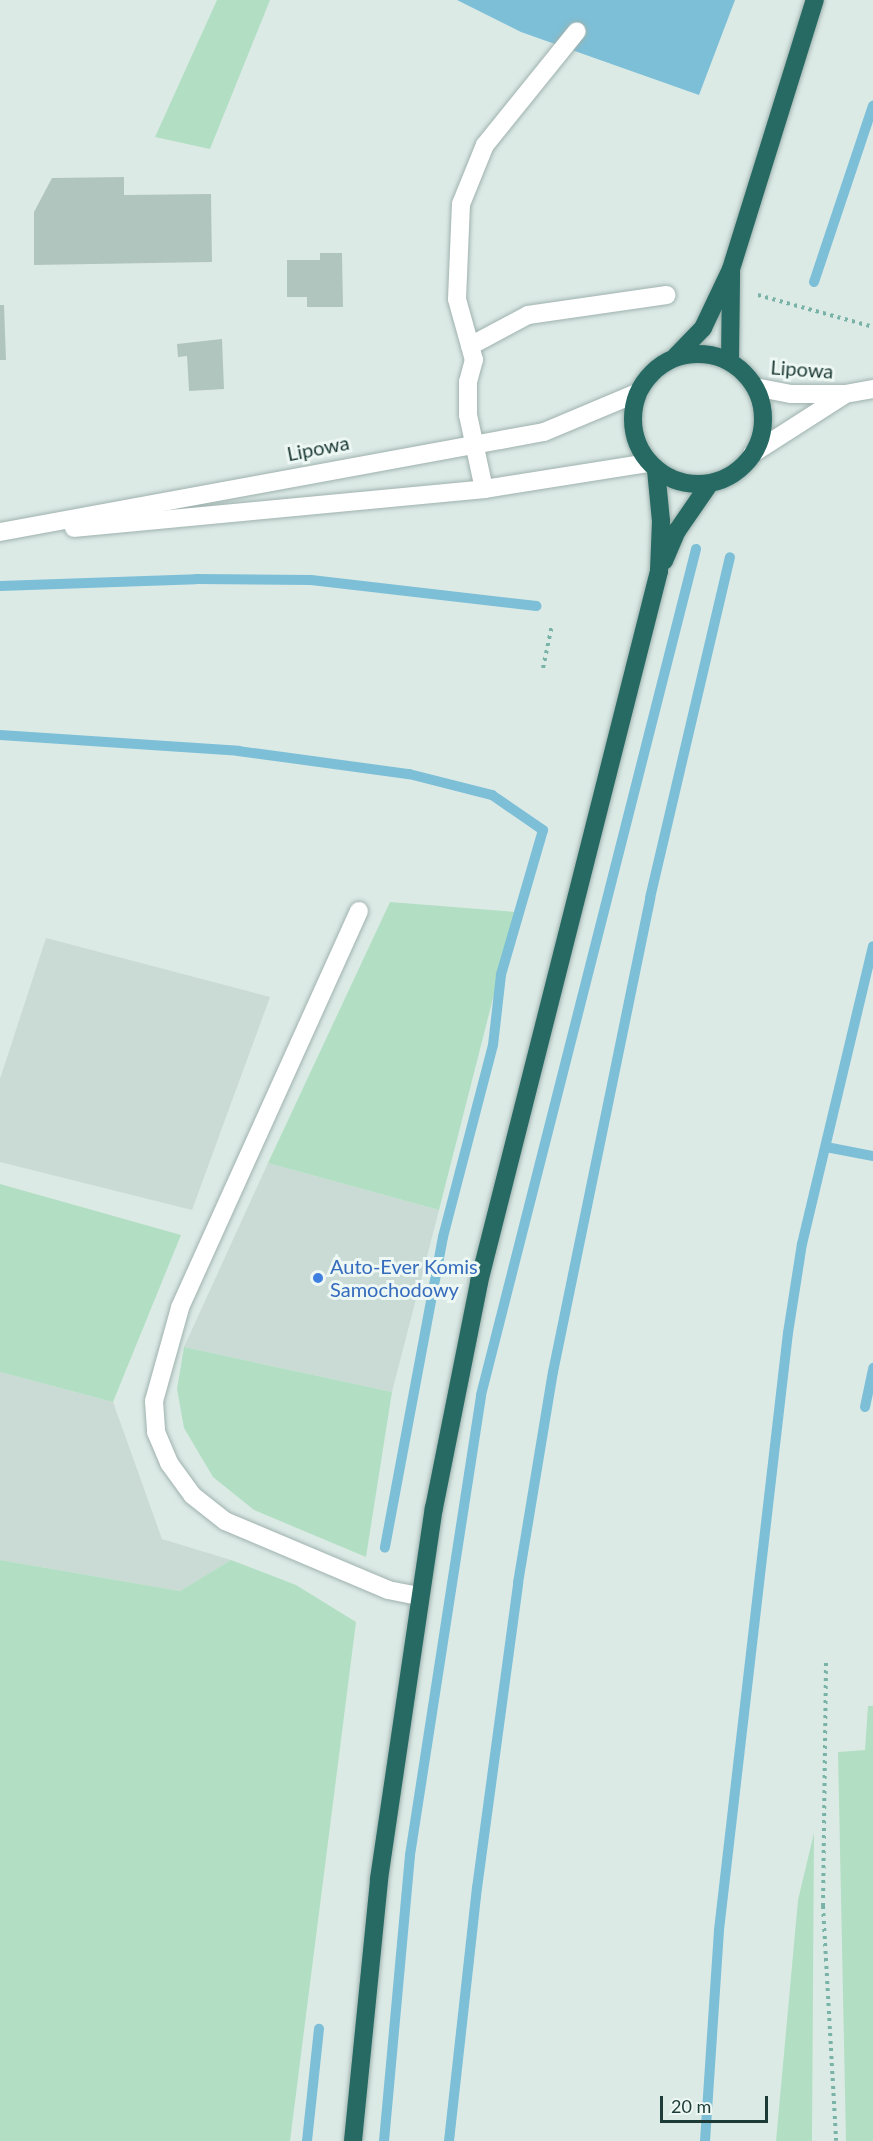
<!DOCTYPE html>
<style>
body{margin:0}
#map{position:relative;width:873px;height:2141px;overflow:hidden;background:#dceae6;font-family:Lato,sans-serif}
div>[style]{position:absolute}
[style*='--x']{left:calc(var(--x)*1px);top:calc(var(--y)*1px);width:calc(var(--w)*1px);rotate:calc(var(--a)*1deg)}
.built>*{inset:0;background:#cadad5}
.green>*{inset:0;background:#b2dfc3}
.water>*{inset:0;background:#7dbfd7}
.stream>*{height:10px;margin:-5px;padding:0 5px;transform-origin:5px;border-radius:5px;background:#7dbfd7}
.building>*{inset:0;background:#b1c5bf}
.path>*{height:4px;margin-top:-2px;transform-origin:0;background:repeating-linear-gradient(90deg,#79b2a6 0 3px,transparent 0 7.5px)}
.roads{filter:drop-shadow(0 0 2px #9fb2ae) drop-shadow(0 0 2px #9fb2ae)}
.lane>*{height:18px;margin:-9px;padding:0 9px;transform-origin:9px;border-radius:9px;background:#fff}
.street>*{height:18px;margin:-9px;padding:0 9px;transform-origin:9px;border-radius:9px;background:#fff}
.secondary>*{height:18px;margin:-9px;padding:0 9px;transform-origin:9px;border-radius:9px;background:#fff}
.highway>*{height:18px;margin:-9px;padding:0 9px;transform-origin:9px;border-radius:9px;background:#266a63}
.highway>.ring{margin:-9px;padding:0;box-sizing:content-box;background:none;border:18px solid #266a63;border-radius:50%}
.dots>*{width:16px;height:16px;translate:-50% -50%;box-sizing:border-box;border:3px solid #edf7f3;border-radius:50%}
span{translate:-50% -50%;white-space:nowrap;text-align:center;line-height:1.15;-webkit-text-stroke:6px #edf7f3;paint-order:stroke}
.street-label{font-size:20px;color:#1d3b36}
.shop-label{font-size:20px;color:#366cbe}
.left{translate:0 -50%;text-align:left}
.scale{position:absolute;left:660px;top:2096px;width:108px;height:27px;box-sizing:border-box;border:3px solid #1d3b36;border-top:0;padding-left:8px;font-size:18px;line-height:21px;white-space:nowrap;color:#1d3b36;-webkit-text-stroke:4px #edf7f3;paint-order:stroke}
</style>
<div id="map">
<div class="built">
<i style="clip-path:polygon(46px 938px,270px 997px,192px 1210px,0 1162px,0 1079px)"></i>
<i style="clip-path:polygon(268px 1163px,439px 1210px,392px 1392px,184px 1347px)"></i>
<i style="clip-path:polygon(0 1372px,113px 1402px,162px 1539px,231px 1560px,180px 1591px,0 1560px)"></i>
</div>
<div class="green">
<i style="clip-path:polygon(217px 0,270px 0,210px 149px,155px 137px)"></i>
<i style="clip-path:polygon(390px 902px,515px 912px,439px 1210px,268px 1163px)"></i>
<i style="clip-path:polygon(0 1184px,181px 1235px,113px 1402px,0 1372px)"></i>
<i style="clip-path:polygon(184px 1347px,392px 1392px,366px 1557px,254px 1510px,213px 1477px,184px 1428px,177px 1389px)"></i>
<i style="clip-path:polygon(0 1560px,180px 1591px,231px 1560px,296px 1585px,356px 1622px,290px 2141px,0 2141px)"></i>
<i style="clip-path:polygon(868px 1706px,873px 1706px,873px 2141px,846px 2141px,838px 1752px,865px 1750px)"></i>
<i style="clip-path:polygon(814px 1833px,812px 2141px,776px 2141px,798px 1900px)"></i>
</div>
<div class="water">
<i style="clip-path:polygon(457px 0,735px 0,699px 95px,521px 32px)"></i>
</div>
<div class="stream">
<i style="--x:814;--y:282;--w:186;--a:-71.5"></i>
<i style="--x:0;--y:586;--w:196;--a:-2"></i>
<i style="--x:196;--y:579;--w:115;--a:0.5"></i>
<i style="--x:311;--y:580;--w:227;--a:6.6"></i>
<i style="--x:0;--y:735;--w:239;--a:3.8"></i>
<i style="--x:238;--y:751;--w:173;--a:7.7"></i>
<i style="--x:409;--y:774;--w:86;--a:14.2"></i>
<i style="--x:492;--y:795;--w:62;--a:34.5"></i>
<i style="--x:543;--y:830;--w:151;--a:106.2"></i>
<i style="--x:501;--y:975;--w:70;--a:96.5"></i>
<i style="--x:493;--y:1045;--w:198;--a:104.6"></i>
<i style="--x:443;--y:1237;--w:316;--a:100.6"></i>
<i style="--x:826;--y:1147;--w:48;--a:10.8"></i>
<i style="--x:865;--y:1407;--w:40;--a:-78"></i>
<i style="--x:307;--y:2141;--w:113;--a:-83.9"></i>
<i style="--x:384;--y:2141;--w:287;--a:-84.8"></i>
<i style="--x:410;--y:1855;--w:465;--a:-81.2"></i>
<i style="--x:481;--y:1395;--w:873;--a:-75.74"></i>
<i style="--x:449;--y:2141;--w:255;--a:-83.7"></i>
<i style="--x:477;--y:1888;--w:308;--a:-82.3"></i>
<i style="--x:518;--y:1583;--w:214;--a:-80.6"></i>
<i style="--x:553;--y:1372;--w:484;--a:-78.4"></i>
<i style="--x:650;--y:898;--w:350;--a:-76.8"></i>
<i style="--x:705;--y:2141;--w:211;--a:-86.2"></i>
<i style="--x:719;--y:1930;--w:601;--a:-83.41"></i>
<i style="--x:788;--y:1333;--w:90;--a:-81.1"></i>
<i style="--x:802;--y:1244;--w:306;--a:-76.6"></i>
</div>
<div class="building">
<i style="clip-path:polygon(124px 177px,124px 195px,211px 194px,212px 262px,34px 265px,34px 212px,52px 178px)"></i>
<i style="clip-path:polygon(320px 253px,342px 253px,343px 307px,307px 307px,307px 297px,287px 297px,287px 260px,320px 260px)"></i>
<i style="clip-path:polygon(0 305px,4px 305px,6px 360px,0 360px)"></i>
<i style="clip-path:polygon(222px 339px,224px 389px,189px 391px,187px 356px,178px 357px,177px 344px)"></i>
</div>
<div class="path">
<i style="--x:758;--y:295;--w:119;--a:15.5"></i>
<i style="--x:543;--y:668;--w:44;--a:-78.2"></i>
<i style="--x:826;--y:1663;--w:243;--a:90.7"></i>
<i style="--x:823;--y:1906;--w:235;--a:86.8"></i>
</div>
<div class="roads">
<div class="lane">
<i style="--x:470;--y:346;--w:66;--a:-28.1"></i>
<i style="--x:528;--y:315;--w:140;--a:-8.2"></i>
<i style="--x:484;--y:489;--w:76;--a:-102.2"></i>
<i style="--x:468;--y:415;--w:33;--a:-90"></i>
<i style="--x:468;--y:382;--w:23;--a:-75"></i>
<i style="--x:474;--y:360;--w:63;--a:-105.6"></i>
<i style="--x:457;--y:299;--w:95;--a:-87.6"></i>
<i style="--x:461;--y:204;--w:64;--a:-67.9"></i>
<i style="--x:485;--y:145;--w:146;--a:-51.1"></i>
</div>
<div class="street">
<i style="--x:359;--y:911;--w:435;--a:114.3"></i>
<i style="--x:180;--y:1308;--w:97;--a:105.6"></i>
<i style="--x:154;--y:1401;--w:31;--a:86"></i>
<i style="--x:156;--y:1432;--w:34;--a:67"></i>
<i style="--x:169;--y:1463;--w:39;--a:54"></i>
<i style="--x:192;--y:1495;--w:42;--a:38.2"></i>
<i style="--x:225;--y:1521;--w:177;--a:22.9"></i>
<i style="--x:388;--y:1590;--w:33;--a:11"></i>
</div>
<div class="secondary">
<i style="--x:755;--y:387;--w:37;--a:11"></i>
<i style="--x:791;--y:394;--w:54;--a:0"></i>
<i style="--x:845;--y:394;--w:28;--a:-10"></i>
<i style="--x:752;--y:454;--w:109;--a:-32.7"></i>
<i style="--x:74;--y:528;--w:412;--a:-5.4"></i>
<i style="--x:484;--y:489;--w:167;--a:-9"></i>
<i style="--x:0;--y:532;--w:553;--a:-10.42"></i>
<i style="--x:544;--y:432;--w:103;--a:-22.8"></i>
</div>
<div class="highway">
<i class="ring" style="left:633px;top:354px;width:112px;height:112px"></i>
<i style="--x:676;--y:356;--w:39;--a:-46"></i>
<i style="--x:703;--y:328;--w:65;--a:-64.6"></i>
<i style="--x:731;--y:269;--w:282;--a:-72.7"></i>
<i style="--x:730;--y:361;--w:88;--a:-89.3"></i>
<i style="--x:664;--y:561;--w:33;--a:-67"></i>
<i style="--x:677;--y:531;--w:55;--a:-55.4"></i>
<i style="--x:353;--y:2141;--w:263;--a:-84.3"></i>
<i style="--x:379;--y:1879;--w:375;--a:-81.6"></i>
<i style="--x:434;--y:1508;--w:230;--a:-78.7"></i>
<i style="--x:479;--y:1282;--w:733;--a:-75.79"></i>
<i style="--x:659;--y:571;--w:50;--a:-87.7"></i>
<i style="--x:661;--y:521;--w:51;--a:-95.6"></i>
</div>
</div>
<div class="dots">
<i style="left:318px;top:1278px;background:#3f7fe0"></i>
</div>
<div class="street-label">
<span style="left:802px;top:369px;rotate:4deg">Lipowa</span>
<span style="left:318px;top:448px;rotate:-11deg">Lipowa</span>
</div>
<div class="shop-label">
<span class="left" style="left:330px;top:1278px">Auto-Ever Komis<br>Samochodowy</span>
</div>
<div class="scale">20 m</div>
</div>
